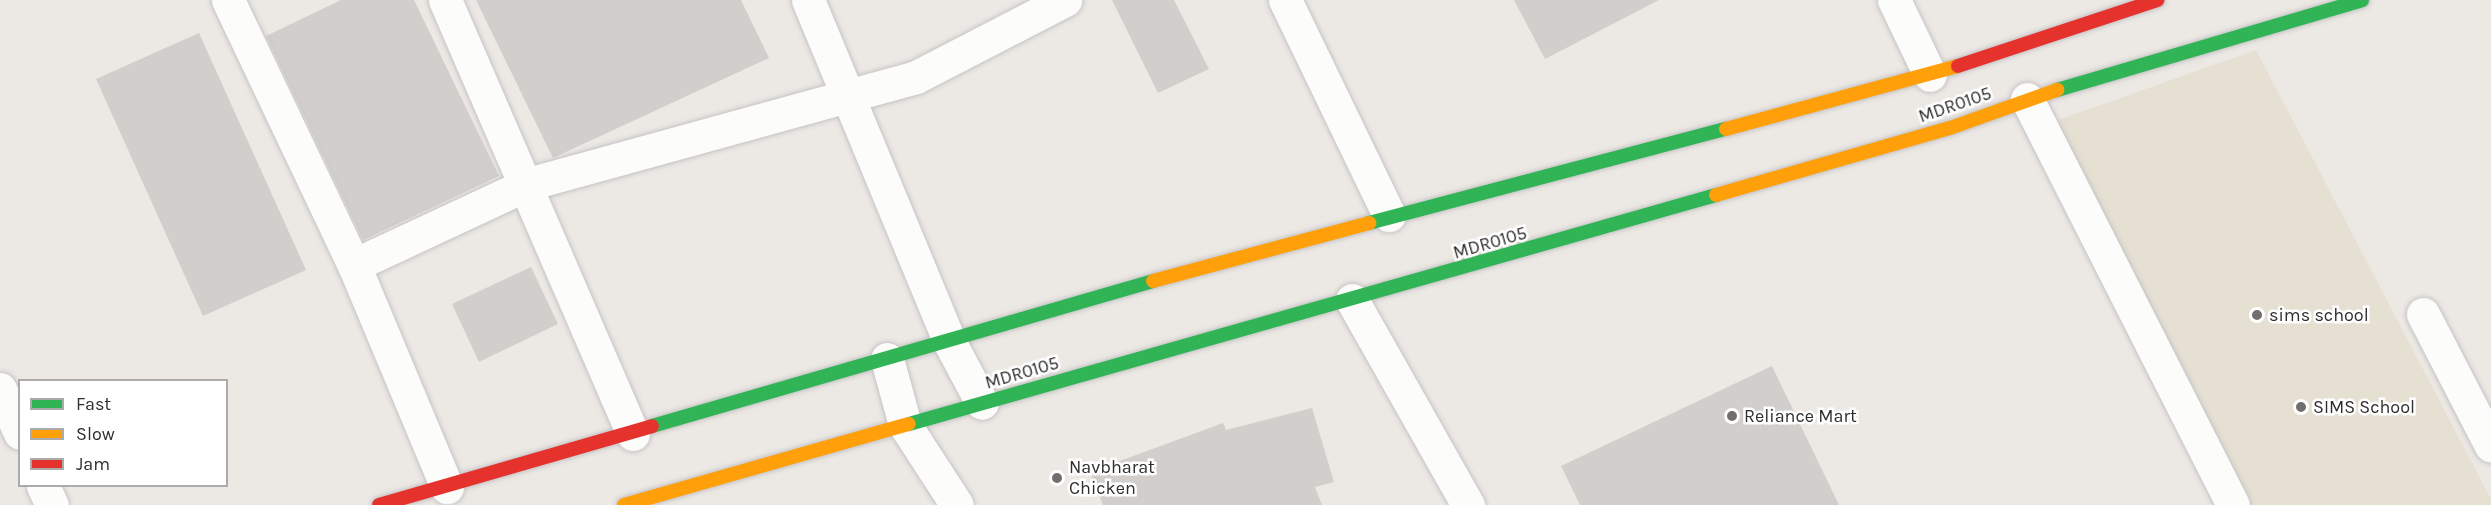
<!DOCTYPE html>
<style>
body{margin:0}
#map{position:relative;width:2491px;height:505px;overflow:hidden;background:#ece8e4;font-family:Karla,sans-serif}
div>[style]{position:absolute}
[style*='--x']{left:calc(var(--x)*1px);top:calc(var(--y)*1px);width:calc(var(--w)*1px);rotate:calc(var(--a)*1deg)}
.education>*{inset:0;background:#e6e0d3}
.building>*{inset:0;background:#d1cecb}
.roads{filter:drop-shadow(0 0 2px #c5c4c5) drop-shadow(0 0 2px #c5c4c5)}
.street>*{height:33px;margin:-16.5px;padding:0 16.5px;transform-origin:16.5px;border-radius:16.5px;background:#fcfcfb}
.fast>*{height:14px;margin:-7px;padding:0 7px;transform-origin:7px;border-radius:7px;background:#30b455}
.slow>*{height:14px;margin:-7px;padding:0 7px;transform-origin:7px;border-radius:7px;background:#ff9f0a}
.jam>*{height:14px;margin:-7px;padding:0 7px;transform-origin:7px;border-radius:7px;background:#e5322d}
.dots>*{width:16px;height:16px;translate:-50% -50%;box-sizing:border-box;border:3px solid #fff;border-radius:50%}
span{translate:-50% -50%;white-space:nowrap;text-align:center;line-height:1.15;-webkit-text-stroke:5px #fff;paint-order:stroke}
.street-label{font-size:18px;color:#2e2e2e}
.poi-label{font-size:18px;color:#2e2e2e}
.left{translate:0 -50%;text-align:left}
.legend{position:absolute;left:18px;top:379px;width:210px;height:108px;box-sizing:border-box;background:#fff;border:2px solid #ababab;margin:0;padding:8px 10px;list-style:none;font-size:18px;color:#2e2e2e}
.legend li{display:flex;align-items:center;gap:12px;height:30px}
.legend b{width:30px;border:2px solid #ababab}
</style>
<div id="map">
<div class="education">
<i style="clip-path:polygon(2256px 50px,2491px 499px,2491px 505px,2214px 505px,2027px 131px)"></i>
</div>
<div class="building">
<i style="clip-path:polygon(341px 0,414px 0,499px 176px,363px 240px,266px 36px)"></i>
<i style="clip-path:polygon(476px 0,741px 0,769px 58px,553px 158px)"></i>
<i style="clip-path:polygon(1112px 0,1174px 0,1209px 69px,1158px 93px)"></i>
<i style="clip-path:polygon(1514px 0,1659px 0,1545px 59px)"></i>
<i style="clip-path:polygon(199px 33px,306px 270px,203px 316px,96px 79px)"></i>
<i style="clip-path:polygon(531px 267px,558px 324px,479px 362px,452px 304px)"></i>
<i style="clip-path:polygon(1772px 366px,1839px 505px,1580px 505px,1561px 466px)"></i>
<i style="clip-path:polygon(1312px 408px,1334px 482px,1315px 487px,1322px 505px,1103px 505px,1090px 472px,1223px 423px,1226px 430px)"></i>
</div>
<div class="roads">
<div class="street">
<i style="--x:228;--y:0;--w:293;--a:64.6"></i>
<i style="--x:354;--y:265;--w:241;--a:67.3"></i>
<i style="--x:445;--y:0;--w:473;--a:66.6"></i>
<i style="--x:808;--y:0;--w:369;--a:67.5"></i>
<i style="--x:949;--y:341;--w:70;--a:62"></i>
<i style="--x:1285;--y:0;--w:239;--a:64.2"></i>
<i style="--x:1894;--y:0;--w:83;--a:64.4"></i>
<i style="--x:2027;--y:99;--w:455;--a:63.1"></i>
<i style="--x:354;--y:265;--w:192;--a:-25"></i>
<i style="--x:528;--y:184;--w:402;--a:-15.4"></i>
<i style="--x:916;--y:77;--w:168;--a:-27.3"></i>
<i style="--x:1352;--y:300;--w:236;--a:60.5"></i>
<i style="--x:2423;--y:314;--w:148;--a:62.7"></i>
<i style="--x:887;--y:359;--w:68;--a:74.7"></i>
<i style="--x:905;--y:425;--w:95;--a:57"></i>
<i style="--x:0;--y:389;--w:48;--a:65.6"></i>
<i style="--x:43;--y:486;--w:21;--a:65"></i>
</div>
<div class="fast">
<i style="--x:2057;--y:90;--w:318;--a:-16.4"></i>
<i style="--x:1369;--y:223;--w:369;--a:-14.8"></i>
<i style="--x:909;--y:424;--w:839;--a:-15.84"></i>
<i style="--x:652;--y:426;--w:522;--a:-16.14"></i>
</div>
<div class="slow">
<i style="--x:1726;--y:129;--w:240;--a:-15.2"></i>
<i style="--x:1716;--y:195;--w:243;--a:-16"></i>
<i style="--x:1950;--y:128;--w:114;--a:-19.6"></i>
<i style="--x:1153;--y:281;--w:224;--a:-15"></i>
<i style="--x:624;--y:505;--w:296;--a:-15.9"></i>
</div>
<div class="jam">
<i style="--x:1958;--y:66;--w:210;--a:-18.3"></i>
<i style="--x:379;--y:505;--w:284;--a:-16.1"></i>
</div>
</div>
<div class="dots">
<i style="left:2257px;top:315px;background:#706f6e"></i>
<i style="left:2301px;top:407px;background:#706f6e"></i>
<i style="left:1732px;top:416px;background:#706f6e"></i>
<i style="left:1057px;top:478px;background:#706f6e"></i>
</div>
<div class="street-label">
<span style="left:1955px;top:105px;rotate:-19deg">MDR0105</span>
<span style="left:1490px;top:243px;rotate:-16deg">MDR0105</span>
<span style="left:1022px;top:373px;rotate:-16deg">MDR0105</span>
</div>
<div class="poi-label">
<span class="left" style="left:2269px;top:315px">sims school</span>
<span class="left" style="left:2313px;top:407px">SIMS School</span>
<span class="left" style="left:1744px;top:416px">Reliance Mart</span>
<span class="left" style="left:1069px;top:478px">Navbharat<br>Chicken</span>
</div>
<ul class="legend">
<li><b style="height:8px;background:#30b455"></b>Fast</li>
<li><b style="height:8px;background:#ff9f0a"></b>Slow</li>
<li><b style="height:8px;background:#e5322d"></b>Jam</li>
</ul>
</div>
